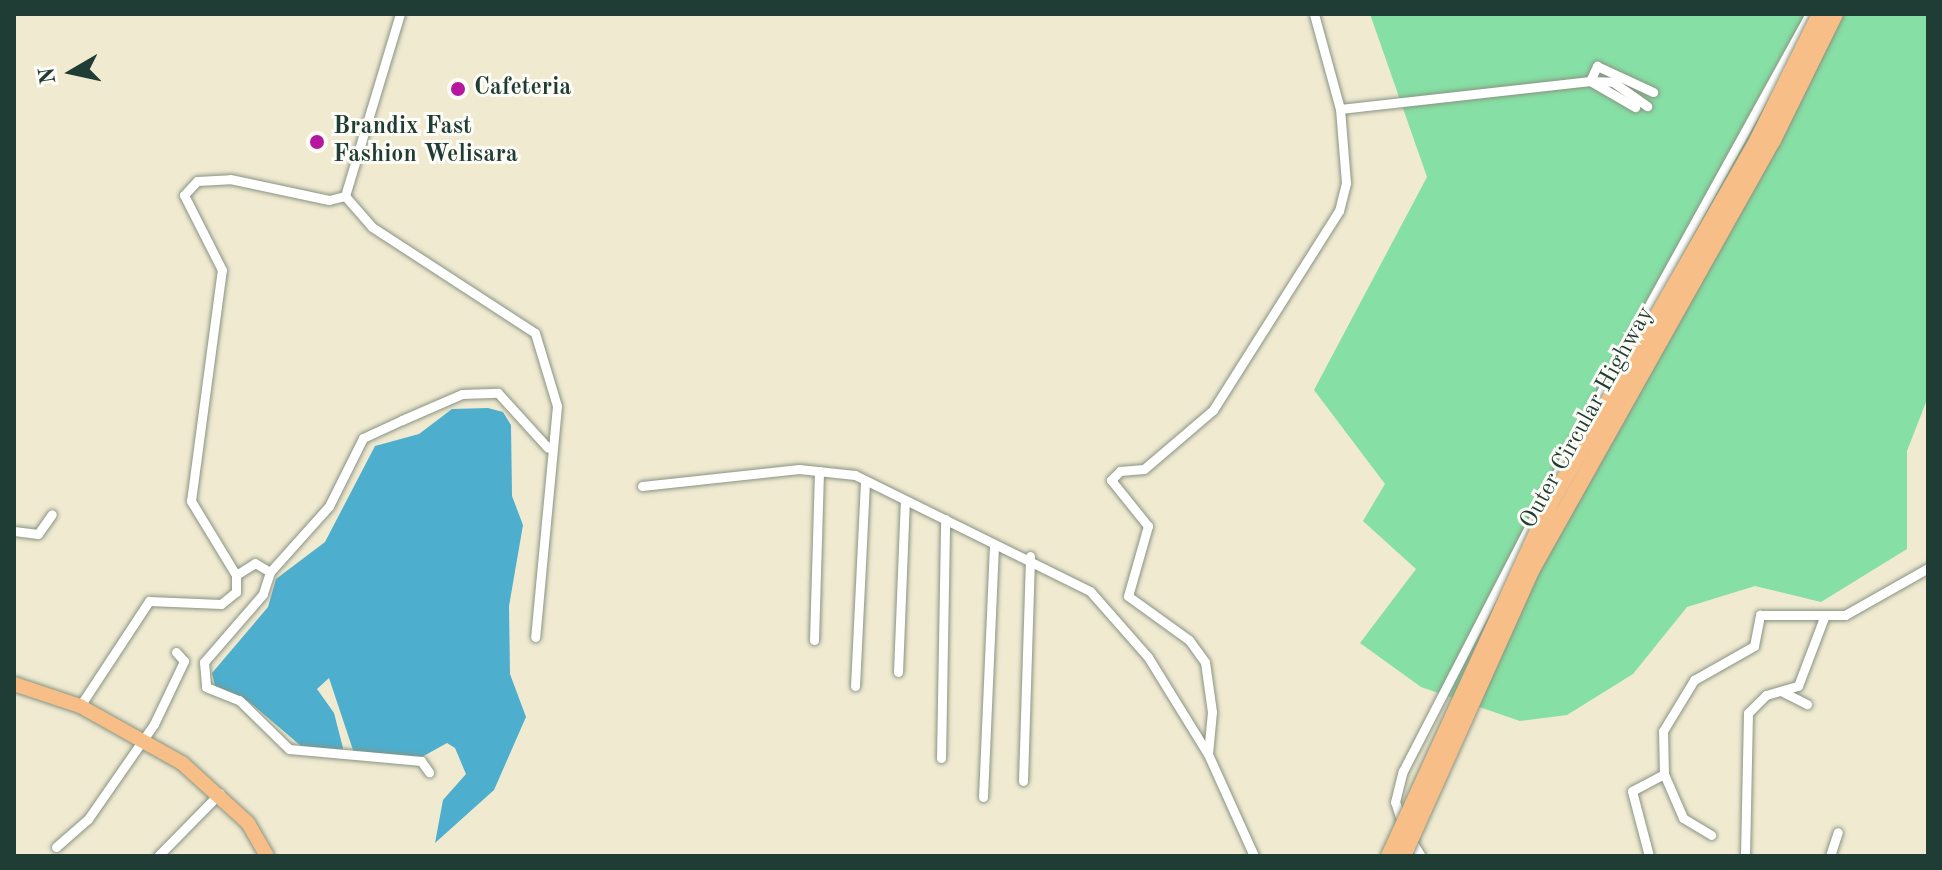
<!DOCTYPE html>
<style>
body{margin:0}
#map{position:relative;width:1942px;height:870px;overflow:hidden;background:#f0ead1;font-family:"Old Standard TT",serif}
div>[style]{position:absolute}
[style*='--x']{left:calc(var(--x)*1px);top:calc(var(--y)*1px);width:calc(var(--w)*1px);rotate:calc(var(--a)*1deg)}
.green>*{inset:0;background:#86dfa4}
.water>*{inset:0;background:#4eaecd}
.roads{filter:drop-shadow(0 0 2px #889482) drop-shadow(0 0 2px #889482)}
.minor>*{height:9px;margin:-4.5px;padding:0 4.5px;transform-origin:4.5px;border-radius:4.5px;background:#fff}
.primary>*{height:14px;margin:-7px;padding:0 7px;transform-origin:7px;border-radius:7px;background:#f7be87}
.bridges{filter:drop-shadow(0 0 2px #889482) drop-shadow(0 0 2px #889482)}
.motorway-bridge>*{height:16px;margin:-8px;padding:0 8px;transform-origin:8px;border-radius:8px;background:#f7be87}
.dots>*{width:22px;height:22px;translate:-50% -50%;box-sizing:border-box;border:4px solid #fdfcf7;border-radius:50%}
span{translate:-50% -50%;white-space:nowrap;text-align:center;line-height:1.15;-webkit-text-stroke:6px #fdfcf7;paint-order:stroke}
.poi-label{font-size:24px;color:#1f3d34;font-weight:700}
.left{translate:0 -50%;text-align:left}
.street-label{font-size:24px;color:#1f3d34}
.frame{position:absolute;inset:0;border:16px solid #1f3d34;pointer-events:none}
.north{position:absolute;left:32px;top:32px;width:80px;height:80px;-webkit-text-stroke:6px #fdfcf7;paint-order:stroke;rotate:261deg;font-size:22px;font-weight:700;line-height:32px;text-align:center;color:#1f3d34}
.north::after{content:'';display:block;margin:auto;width:28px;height:36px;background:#1f3d34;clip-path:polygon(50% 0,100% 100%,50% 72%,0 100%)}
</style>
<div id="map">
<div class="green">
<i style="clip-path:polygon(1370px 14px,1928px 14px,1928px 397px,1907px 451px,1907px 549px,1821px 602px,1755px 586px,1687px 607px,1633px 674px,1567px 715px,1520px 721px,1421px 687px,1360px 643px,1416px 569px,1363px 521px,1385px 484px,1314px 390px,1427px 177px)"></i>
</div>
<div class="water">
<i style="clip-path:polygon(488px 408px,503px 412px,511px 425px,512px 496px,523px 525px,509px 606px,510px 674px,526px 717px,494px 790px,435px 843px,443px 800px,466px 774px,455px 748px,447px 743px,420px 758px,355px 756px,329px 678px,317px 689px,334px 713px,343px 748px,340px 754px,307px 751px,248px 701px,215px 686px,212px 673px,268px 607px,276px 579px,325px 542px,375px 446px,419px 434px,452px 409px)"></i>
</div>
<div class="roads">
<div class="minor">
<i style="--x:1590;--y:81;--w:17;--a:-65"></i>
<i style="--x:1597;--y:66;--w:62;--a:24.9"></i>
<i style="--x:1592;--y:82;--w:50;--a:30.2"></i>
<i style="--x:1340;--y:109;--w:252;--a:-6.4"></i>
<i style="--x:1590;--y:81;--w:23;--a:2"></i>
<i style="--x:1613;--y:82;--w:42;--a:35.2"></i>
<i style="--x:345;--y:196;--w:41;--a:48.9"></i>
<i style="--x:372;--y:227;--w:194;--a:33"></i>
<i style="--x:535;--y:333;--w:76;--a:73.2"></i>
<i style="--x:557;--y:406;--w:232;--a:95.4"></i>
<i style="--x:642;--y:486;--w:158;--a:-6.2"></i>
<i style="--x:799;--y:469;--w:56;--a:6.1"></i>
<i style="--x:855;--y:475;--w:262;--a:26.3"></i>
<i style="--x:1090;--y:591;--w:88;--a:48.7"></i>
<i style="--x:1148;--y:657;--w:114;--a:58.3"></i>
<i style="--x:1208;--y:754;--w:112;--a:65.7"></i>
<i style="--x:14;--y:531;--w:24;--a:7"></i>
<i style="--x:38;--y:534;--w:24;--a:-55"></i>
<i style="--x:270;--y:572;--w:89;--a:-48.2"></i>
<i style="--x:329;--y:506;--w:76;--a:-63.4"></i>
<i style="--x:363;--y:438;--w:43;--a:-24.8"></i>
<i style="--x:402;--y:420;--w:65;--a:-23.4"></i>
<i style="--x:462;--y:394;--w:36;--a:-2"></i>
<i style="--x:498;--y:393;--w:74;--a:47.7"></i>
<i style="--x:236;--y:575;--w:22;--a:-32"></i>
<i style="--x:255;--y:563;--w:17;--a:31"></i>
<i style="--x:270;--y:572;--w:23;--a:108"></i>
<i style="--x:263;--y:594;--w:90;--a:130.9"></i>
<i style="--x:204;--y:662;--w:25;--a:85"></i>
<i style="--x:206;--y:687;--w:35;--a:22"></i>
<i style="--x:239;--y:700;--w:70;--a:44.4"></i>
<i style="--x:289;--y:749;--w:133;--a:5.2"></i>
<i style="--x:421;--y:761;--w:14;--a:54"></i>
<i style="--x:814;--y:640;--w:169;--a:-88.3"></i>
<i style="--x:898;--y:672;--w:172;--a:-87.7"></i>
<i style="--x:855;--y:686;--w:205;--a:-87.2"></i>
<i style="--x:1783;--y:692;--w:27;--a:27"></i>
<i style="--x:80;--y:706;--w:126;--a:-56.7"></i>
<i style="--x:149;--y:601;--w:72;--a:2.4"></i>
<i style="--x:221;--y:604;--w:19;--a:-39"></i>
<i style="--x:236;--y:592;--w:17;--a:-90"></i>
<i style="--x:236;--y:575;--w:87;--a:-121.3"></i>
<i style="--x:191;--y:501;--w:233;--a:-82.4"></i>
<i style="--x:222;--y:270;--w:84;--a:-116.9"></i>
<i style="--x:184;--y:195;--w:19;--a:-47"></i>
<i style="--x:197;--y:181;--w:33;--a:-3"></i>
<i style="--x:230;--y:179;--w:101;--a:12"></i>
<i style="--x:329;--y:200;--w:16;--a:-14"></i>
<i style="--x:345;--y:196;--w:190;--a:-73.2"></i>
<i style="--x:1208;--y:754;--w:42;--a:-84.6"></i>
<i style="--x:1212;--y:712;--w:50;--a:-98"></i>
<i style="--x:1205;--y:662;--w:27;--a:-126"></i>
<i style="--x:1189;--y:640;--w:75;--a:-144.2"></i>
<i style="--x:1128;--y:596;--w:73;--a:-74.1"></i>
<i style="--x:1148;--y:526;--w:59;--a:-128.8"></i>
<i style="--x:1111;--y:480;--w:13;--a:-45"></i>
<i style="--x:1120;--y:471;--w:24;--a:-5"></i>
<i style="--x:1144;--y:469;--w:91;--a:-40.5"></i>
<i style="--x:1213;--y:410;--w:236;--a:-57.7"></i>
<i style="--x:1339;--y:211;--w:29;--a:-76"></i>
<i style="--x:1346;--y:183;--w:74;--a:-94.6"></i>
<i style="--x:1340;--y:109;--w:98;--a:-105.3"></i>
<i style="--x:941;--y:758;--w:239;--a:-89"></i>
<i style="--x:1664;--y:774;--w:48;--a:66.6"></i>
<i style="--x:1683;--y:818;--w:33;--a:31"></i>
<i style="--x:1023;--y:781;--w:225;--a:-88.2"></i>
<i style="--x:983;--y:797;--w:253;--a:-87.5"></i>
<i style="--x:1403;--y:826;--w:25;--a:-108"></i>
<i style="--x:1395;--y:802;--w:32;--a:-76"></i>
<i style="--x:1403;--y:771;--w:361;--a:-62.7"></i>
<i style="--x:1569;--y:450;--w:498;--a:-61.1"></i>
<i style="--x:1410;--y:838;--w:21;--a:59"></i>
<i style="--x:56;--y:847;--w:43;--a:-41.2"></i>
<i style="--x:88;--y:819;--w:116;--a:-55.2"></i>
<i style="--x:154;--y:724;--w:70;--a:-64.5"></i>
<i style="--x:184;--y:661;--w:12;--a:-132"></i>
<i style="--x:158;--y:856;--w:88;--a:-45.5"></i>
<i style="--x:1649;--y:856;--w:67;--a:-104.7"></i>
<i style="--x:1632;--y:791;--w:36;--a:-28"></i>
<i style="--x:1664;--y:774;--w:43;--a:-91.3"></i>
<i style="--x:1663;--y:731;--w:60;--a:-58.7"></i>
<i style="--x:1694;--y:680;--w:69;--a:-29.5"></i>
<i style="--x:1754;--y:646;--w:32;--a:-79"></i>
<i style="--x:1760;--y:615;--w:85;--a:0"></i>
<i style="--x:1845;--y:615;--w:95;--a:-29.5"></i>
<i style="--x:1745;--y:856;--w:143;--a:-88.8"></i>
<i style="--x:1748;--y:713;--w:25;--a:-45"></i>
<i style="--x:1766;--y:695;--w:33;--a:-16"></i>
<i style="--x:1798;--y:686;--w:76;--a:-69.2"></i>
<i style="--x:1830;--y:856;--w:25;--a:-72"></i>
</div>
<div class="primary">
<i style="--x:14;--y:684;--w:70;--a:18.4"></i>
<i style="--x:80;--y:706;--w:117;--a:29.2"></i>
<i style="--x:182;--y:763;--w:89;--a:42.3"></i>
<i style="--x:248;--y:823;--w:38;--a:60"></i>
</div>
</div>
<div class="bridges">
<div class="motorway-bridge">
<i style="--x:1389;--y:856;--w:387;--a:-65.4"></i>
<i style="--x:1550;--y:504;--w:420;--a:-60.3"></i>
<i style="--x:1758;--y:139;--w:140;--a:-63.6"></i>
<i style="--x:1403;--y:856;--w:315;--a:-65.8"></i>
<i style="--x:1532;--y:569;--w:492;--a:-60.7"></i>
<i style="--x:1773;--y:140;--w:140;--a:-63.8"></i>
</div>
</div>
<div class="dots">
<i style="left:458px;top:89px;background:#b5179e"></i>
<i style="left:317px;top:142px;background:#b5179e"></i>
</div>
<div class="poi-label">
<span class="left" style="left:474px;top:89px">Cafeteria</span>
<span class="left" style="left:333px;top:142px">Brandix Fast<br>Fashion Welisara</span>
</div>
<div class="street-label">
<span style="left:1588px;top:418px;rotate:-61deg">Outer Circular Highway</span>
</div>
<div class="frame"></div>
<div class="north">N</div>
</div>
